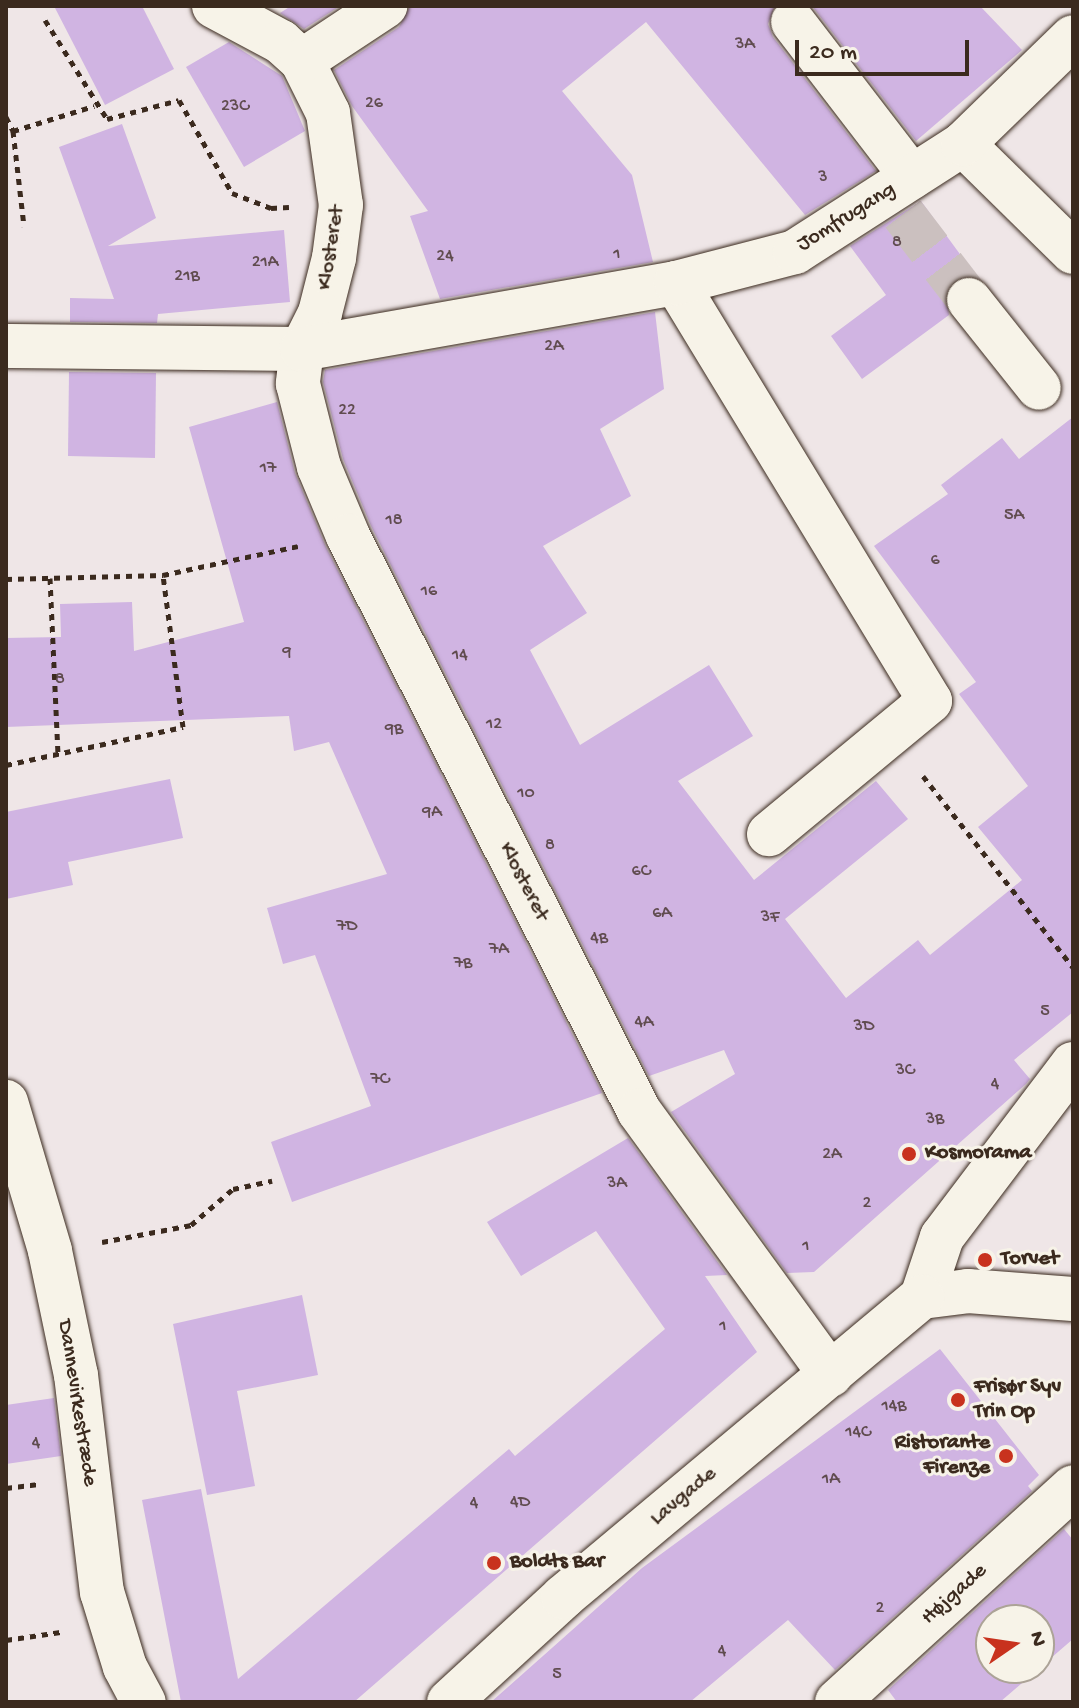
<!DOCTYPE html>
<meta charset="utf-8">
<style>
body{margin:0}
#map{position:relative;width:1079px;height:1708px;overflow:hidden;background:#efe6e7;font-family:"Gochi Hand",sans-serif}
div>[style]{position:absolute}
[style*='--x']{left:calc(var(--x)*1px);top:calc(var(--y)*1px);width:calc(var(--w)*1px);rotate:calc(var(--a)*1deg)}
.building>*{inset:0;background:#d0b4e2}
.minor-tunnel>*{height:44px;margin-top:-22px;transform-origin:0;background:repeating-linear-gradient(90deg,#cbc0bf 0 44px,transparent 0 66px)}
.path>*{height:5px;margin-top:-2.5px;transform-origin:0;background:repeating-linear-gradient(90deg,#3b2a1e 0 6px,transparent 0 12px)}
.roads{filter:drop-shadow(0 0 2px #3b2a1e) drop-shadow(0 0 2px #3b2a1e)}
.minor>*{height:44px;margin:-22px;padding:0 22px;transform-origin:22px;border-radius:22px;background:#f7f3e8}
.dots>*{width:22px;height:22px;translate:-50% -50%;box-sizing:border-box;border:4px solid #f7f3e8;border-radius:50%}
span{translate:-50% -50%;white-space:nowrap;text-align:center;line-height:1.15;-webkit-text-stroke:6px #f7f3e8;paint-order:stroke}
.number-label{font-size:18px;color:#604c4f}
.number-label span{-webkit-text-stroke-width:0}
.street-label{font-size:22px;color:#3b2a1e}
.poi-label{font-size:22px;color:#3b2a1e;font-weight:700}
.left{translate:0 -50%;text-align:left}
.right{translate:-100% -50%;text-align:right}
.frame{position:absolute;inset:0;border:8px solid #3b2a1e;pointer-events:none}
.north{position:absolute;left:975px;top:1604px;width:80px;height:80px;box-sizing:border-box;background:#f7f3e8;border:2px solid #aca397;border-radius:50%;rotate:77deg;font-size:22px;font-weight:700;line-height:32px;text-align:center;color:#3b2a1e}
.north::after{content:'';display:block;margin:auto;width:28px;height:36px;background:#c8321e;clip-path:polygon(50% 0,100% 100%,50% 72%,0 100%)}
.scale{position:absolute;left:795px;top:40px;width:174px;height:36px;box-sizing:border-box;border:4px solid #3b2a1e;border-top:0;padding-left:10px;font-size:24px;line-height:28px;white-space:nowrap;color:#3b2a1e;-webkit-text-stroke:6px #f7f3e8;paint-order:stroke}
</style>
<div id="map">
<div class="building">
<i style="clip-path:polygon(54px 6px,142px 6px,174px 69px,105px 105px)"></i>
<i style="clip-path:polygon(291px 6px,340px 6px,304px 29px,280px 13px)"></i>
<i style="clip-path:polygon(410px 6px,775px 6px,768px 24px,773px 37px,876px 171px,805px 215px,646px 22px,562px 91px,632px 175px,653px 262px,440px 299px,410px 216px,428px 211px,352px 106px,334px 70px,399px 27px)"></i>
<i style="clip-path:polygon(812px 6px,980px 6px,1022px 50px,916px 141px)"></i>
<i style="clip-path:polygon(229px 42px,282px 76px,305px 131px,244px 167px,186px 67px)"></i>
<i style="clip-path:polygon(122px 124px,156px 218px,108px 246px,284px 230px,290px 302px,158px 314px,157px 323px,70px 322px,70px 298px,114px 299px,59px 147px)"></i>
<i style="clip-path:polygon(921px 201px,976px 276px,953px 281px,946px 292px,949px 315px,862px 379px,831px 336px,886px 295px,850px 246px)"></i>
<i style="clip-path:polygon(655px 312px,664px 389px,600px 429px,631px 496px,543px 546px,587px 613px,530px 650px,580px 745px,709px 665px,753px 736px,678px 781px,754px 880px,876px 781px,908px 819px,785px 919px,846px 998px,918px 940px,930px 955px,1022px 880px,978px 827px,1028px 786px,959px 694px,976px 682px,874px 546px,948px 494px,941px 485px,1002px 438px,1019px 459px,1073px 417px,1073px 1012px,1014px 1060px,1030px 1079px,1026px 1084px,814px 1272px,787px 1273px,671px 1112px,735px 1074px,724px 1050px,649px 1076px,371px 526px,343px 459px,323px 382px,325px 370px)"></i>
<i style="clip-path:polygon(69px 372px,156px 373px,155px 458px,68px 456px)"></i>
<i style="clip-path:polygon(277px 402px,295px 473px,326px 547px,602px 1093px,292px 1202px,271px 1142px,371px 1106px,315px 955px,283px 964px,267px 908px,387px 874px,329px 742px,294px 751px,289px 716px,6px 727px,6px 638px,61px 637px,60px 604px,132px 602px,134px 651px,244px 622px,189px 427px)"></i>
<i style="clip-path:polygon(170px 779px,183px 838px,68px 862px,73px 885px,6px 899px,6px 812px)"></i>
<i style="clip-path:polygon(628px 1138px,727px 1275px,705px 1276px,757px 1352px,354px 1702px,181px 1702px,142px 1500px,201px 1489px,238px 1679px,509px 1449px,515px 1456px,665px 1329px,596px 1231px,521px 1276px,487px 1222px)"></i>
<i style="clip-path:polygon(302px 1295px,318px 1375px,237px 1391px,255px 1486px,207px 1495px,173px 1324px)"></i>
<i style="clip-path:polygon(940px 1349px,1039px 1475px,1028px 1486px,1032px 1491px,835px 1670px,788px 1620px,690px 1702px,491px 1702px,642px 1568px)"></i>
<i style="clip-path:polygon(54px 1398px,61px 1456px,6px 1464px,6px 1405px)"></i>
<i style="clip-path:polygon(evenodd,1064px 1529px,1073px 1540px,1073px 1639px,1000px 1702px,897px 1702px,888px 1690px,1064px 1529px,991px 1620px,1039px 1620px,1039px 1668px,991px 1668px,991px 1620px)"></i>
</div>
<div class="minor-tunnel">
<i style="--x:903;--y:214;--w:108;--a:52.5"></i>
</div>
<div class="path">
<i style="--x:45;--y:20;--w:117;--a:57.9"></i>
<i style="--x:107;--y:119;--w:74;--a:-14.8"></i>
<i style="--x:179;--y:100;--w:107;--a:60.3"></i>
<i style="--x:232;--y:193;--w:42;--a:21"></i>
<i style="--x:271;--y:208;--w:18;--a:-3"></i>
<i style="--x:6;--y:117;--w:16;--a:63"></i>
<i style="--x:13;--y:131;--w:96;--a:83.4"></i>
<i style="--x:13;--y:131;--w:85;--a:-17.2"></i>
<i style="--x:50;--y:578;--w:176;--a:87.4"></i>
<i style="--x:6;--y:579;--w:157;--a:-1.5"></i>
<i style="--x:163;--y:575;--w:138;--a:-12.1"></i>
<i style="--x:6;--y:765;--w:181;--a:-12.1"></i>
<i style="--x:183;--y:727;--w:153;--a:-97.5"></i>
<i style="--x:923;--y:776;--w:243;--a:51.9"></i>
<i style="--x:102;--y:1242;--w:91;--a:-10.8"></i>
<i style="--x:191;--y:1225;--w:55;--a:-40.6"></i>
<i style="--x:233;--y:1189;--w:40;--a:-12"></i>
<i style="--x:6;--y:1488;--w:31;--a:-7"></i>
<i style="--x:6;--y:1640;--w:55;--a:-8.4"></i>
</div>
<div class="roads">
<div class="minor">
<i style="--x:214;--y:6;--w:76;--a:28.2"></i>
<i style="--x:281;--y:42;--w:28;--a:42"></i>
<i style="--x:302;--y:61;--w:58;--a:63.4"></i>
<i style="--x:328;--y:113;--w:93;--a:82"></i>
<i style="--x:341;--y:205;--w:53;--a:97.5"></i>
<i style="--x:334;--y:258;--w:57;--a:104.3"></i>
<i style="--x:320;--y:313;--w:40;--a:116.6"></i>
<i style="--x:302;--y:349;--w:35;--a:97"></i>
<i style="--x:298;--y:384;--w:86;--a:75.8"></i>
<i style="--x:319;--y:467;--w:75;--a:67.2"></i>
<i style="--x:348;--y:536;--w:644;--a:63.16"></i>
<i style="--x:639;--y:1111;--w:326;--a:54"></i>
<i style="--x:793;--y:22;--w:195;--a:52.5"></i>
<i style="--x:302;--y:61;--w:100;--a:-33.5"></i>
<i style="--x:963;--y:144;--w:154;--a:44.5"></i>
<i style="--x:676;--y:283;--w:489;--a:58.7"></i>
<i style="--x:930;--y:701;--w:209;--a:140.4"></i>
<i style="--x:969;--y:300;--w:112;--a:51.5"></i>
<i style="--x:6;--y:346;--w:296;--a:0.6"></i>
<i style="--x:302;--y:349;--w:380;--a:-10"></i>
<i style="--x:676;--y:283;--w:123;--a:-14.6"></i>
<i style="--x:795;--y:252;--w:200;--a:-32.7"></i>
<i style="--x:963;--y:144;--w:153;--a:-44.2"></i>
<i style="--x:6;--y:1102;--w:155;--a:73.5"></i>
<i style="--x:50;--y:1251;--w:127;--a:78.2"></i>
<i style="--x:76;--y:1375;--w:219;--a:83.2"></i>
<i style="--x:102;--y:1592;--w:78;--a:73"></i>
<i style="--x:125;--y:1667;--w:40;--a:62"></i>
<i style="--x:922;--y:1297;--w:63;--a:-71.6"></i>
<i style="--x:942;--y:1237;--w:217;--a:-52.9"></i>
<i style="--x:922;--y:1297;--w:46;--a:-7.4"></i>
<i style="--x:968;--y:1291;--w:105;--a:4.4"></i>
<i style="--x:449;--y:1702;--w:155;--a:-42.6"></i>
<i style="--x:563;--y:1597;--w:468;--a:-39.9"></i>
<i style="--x:837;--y:1702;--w:319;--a:-42.3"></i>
</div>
</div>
<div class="dots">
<i style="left:909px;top:1154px;background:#c8321e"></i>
<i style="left:985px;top:1260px;background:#c8321e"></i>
<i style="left:958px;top:1400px;background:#c8321e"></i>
<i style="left:1006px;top:1456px;background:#c8321e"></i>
<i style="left:494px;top:1563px;background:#c8321e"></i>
</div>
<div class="number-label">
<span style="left:745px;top:45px">3A</span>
<span style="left:374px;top:104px">26</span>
<span style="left:235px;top:107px">23C</span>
<span style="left:823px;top:178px">3</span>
<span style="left:897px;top:243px">8</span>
<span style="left:617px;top:255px">1</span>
<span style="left:445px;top:257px">24</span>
<span style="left:265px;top:263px">21A</span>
<span style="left:187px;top:277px">21B</span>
<span style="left:554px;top:347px">2A</span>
<span style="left:347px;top:411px">22</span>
<span style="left:268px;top:469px">17</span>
<span style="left:1014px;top:516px">5A</span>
<span style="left:394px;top:521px">18</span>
<span style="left:935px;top:561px">6</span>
<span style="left:429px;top:592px">16</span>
<span style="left:287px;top:653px">9</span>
<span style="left:460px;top:656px">14</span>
<span style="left:60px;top:680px">8</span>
<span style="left:494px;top:725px">12</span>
<span style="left:394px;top:730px">9B</span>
<span style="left:526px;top:794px">10</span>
<span style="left:432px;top:813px">9A</span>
<span style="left:550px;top:846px">8</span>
<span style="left:641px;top:872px">6C</span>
<span style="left:662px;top:914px">6A</span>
<span style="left:770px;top:918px">3F</span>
<span style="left:347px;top:927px">7D</span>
<span style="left:599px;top:939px">4B</span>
<span style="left:499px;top:950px">7A</span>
<span style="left:463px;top:964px">7B</span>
<span style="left:1045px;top:1012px">5</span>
<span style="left:644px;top:1023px">4A</span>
<span style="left:864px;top:1027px">3D</span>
<span style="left:905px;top:1071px">3C</span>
<span style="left:380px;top:1080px">7C</span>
<span style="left:995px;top:1085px">4</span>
<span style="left:935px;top:1120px">3B</span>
<span style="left:832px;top:1155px">2A</span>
<span style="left:617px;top:1184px">3A</span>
<span style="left:867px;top:1204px">2</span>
<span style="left:806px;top:1247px">1</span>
<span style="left:723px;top:1327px">1</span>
<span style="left:894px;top:1407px">14B</span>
<span style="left:858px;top:1433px">14C</span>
<span style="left:36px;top:1444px">4</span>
<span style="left:831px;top:1480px">1A</span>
<span style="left:520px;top:1503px">4D</span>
<span style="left:474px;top:1504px">4</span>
<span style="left:880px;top:1609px">2</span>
<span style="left:722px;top:1652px">4</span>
<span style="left:557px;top:1675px">5</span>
</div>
<div class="street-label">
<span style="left:847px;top:218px;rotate:-32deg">Jomfrugang</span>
<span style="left:332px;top:248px;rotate:-81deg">Klosteret</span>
<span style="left:523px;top:882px;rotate:63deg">Klosteret</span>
<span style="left:76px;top:1403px;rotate:81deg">Dannevirkestræde</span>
<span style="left:684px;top:1497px;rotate:-40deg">Lavgade</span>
<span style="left:955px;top:1595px;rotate:-42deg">Højgade</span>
</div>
<div class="poi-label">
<span class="left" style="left:925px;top:1154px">Kosmorama</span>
<span class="left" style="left:1001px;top:1260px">Torvet</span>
<span class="left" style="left:974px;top:1400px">Frisør Syv<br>Trin Op</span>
<span class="right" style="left:990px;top:1456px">Ristorante<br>Firenze</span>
<span class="left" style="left:510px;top:1563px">Boldts Bar</span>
</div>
<div class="frame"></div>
<div class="north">N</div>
<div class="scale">20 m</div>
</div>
